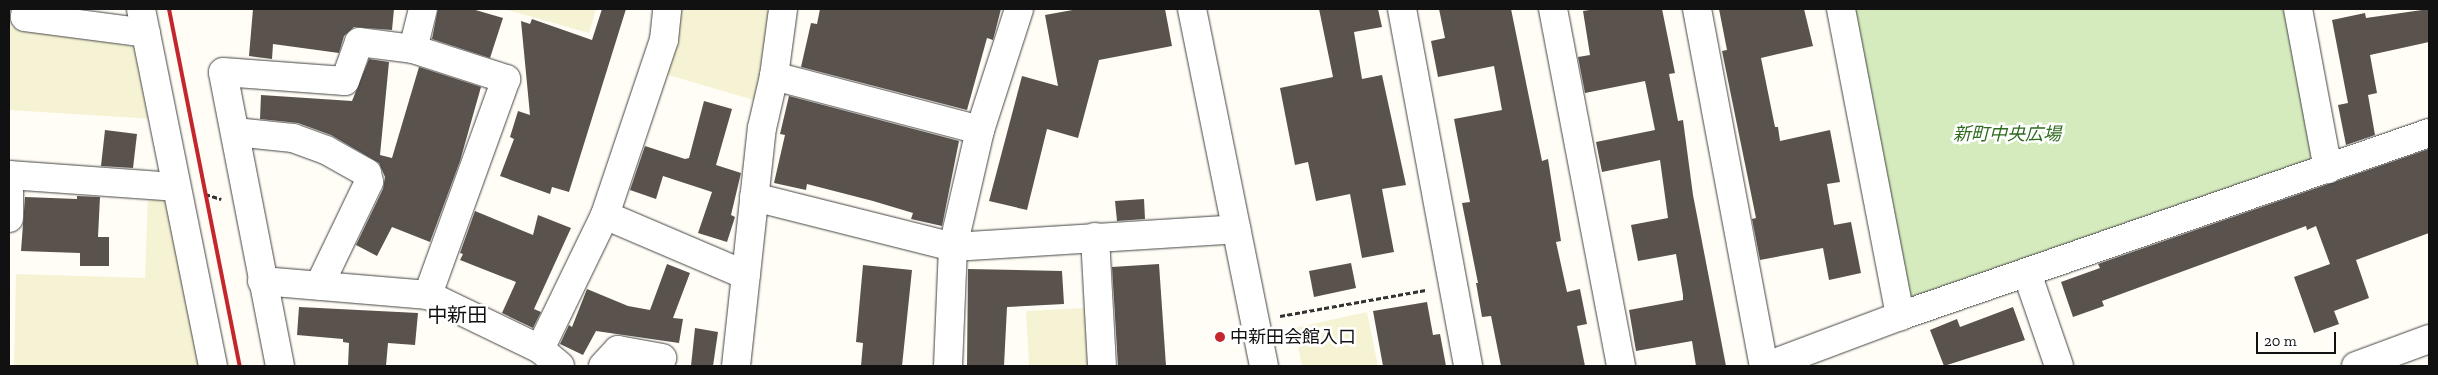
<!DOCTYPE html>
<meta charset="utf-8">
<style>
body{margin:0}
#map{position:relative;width:2438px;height:375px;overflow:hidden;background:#fffdf5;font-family:"Zilla Slab","Noto Sans JP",serif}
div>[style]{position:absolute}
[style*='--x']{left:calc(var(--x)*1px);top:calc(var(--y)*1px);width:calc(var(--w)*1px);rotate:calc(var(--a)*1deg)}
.farmland>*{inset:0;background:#f6f3d4}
.green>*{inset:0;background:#d5ebbd}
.building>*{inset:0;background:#5a524d}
.path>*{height:3px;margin-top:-1.5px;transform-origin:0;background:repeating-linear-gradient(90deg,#333 0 5px,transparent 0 7.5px)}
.roads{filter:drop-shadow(0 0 1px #444) drop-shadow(0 0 1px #444)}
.minor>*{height:28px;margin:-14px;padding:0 14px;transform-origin:14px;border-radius:14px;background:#fff}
.tertiary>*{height:28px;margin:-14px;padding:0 14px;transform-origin:14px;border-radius:14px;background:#fff}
.rail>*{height:4px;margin:-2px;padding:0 2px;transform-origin:2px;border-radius:2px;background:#c4262e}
.dots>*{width:14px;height:14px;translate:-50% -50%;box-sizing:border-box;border:2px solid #fff;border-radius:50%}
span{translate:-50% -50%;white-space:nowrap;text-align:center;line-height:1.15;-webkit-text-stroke:5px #fff;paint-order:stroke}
.park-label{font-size:18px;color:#2f6b1f;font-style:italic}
.poi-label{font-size:18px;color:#111}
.left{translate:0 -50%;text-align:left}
.quarter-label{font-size:20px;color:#111}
.frame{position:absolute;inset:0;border:10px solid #111;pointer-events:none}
.scale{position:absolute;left:2256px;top:332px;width:80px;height:22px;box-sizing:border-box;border:2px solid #111;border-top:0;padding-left:6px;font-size:15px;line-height:18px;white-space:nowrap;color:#111;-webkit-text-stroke:4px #fff;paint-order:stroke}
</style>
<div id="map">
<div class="farmland">
<i style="clip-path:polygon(9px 9px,13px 9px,11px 27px,141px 48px,154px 119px,9px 110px)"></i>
<i style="clip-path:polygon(504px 9px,596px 9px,589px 33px)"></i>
<i style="clip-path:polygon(673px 9px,773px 9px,757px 101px,658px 72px)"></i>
<i style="clip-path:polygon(148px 194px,174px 195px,207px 366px,14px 366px,16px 274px,145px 278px)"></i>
<i style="clip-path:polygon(1086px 308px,1089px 366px,1029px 366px,1026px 311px)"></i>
<i style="clip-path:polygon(1367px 312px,1378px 366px,1302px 366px,1294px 328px)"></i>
</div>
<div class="green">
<i style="clip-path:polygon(1855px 9px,2287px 9px,2315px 158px,1910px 300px)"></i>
</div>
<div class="building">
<i style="clip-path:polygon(253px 9px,394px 9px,392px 30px,354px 27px,344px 36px,339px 53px,273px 44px,272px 59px,249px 56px)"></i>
<i style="clip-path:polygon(438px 9px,472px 9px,503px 18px,490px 58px,432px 39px)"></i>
<i style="clip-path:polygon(602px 9px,626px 9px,569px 192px,552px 187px,550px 194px,500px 176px,514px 139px,510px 137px,518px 111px,530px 115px,521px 21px,530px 24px,532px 19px,592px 40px)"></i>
<i style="clip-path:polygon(820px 9px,1001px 9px,993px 40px,987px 38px,967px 110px,801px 67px,811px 23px,817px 24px)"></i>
<i style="clip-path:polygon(1078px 9px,1165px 9px,1172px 46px,1099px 60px,1078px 138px,1047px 129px,1027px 210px,989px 201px,1022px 76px,1058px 86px,1045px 15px)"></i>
<i style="clip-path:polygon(1319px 9px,1378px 9px,1382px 27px,1354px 32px,1362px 79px,1382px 75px,1406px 185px,1382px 189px,1394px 252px,1362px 258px,1350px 194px,1316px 201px,1308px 162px,1295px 165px,1280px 88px,1333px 77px)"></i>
<i style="clip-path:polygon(1439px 9px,1511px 9px,1542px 161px,1548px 159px,1561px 241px,1556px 242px,1567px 292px,1580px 289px,1587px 324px,1577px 326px,1585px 366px,1501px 366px,1491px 316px,1482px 317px,1476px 283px,1478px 283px,1462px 203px,1470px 202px,1454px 119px,1502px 110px,1494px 66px,1438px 77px,1431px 41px,1445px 38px)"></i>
<i style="clip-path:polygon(1596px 9px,1662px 9px,1675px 73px,1669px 74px,1678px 121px,1683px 120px,1693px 195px,1726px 366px,1696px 366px,1692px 341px,1636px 351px,1629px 310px,1683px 300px,1683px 295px,1676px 254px,1638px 261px,1631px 225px,1668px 218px,1660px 160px,1602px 172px,1596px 142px,1655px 130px,1645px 81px,1585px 93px,1578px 57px,1590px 55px,1583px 11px)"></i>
<i style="clip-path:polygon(1719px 9px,1804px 9px,1813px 46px,1761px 58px,1775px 127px,1778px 127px,1780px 141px,1830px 130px,1840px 182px,1827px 184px,1834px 225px,1851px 222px,1861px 273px,1829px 280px,1823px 248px,1760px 260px,1752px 219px,1756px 218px,1722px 51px,1727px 50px)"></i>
<i style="clip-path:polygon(2429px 9px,2429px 42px,2370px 55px,2377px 93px,2368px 95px,2375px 135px,2346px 145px,2338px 105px,2348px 103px,2332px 20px,2365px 13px,2366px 18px)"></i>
<i style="clip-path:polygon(369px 59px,389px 62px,380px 155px,392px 158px,419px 67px,481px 87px,460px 161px,430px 242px,392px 227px,377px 256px,356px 245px,383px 189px,385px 177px,379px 163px,331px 135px,298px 123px,260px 119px,261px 95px,352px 101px)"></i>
<i style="clip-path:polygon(789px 96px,959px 141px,942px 226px,911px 219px,913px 213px,873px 201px,807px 184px,806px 190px,774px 183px,785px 135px,780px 134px)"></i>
<i style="clip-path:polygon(704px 101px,732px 109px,716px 165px,741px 173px,731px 215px,735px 217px,727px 242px,698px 233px,712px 192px,663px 176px,656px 199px,630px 190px,645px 146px,685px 159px,689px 158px)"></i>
<i style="clip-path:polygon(105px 130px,137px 134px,133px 168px,101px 166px)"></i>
<i style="clip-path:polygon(2429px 149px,2429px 233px,2356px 260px,2369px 298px,2334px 311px,2339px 324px,2314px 333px,2294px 277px,2330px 264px,2316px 226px,2307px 230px,2306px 226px,2102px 301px,2104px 306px,2073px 317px,2061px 282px,2100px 268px,2098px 264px)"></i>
<i style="clip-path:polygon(77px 196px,100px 197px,98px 237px,109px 237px,109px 266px,80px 266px,80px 253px,21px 251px,25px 197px,77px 199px)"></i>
<i style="clip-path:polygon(1144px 199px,1145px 219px,1117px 221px,1115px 201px)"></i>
<i style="clip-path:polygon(475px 211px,533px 235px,538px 215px,571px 228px,534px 309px,541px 312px,533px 328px,502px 313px,516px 282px,460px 260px,463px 254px,460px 253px)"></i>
<i style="clip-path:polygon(1351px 263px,1356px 288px,1314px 297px,1309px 271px)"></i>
<i style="clip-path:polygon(667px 264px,690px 273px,673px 318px,683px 319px,679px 343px,596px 331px,583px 355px,560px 344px,569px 325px,572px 327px,587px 289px,628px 306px,650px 310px)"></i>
<i style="clip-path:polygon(1159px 264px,1166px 366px,1118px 366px,1112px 267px)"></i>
<i style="clip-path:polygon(863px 265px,912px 270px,902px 366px,861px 366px,863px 343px,856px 342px)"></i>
<i style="clip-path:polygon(968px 269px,1062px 271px,1064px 304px,1007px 307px,1004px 366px,967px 366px)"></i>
<i style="clip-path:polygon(1427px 302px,1433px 335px,1440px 334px,1446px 366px,1383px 366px,1373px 311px)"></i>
<i style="clip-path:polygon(299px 307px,418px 313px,415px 345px,388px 343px,386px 366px,348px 366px,349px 343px,343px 342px,343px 339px,297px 335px)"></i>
<i style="clip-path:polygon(2013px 307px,2025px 340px,1944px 366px,1930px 330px,1957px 319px,1960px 327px)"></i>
<i style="clip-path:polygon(695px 328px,718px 332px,713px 366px,691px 366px)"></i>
</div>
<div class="path">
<i style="--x:205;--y:194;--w:17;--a:17"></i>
<i style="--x:1280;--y:316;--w:148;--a:-10.1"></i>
</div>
<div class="roads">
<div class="minor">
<i style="--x:26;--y:9;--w:8;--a:97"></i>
<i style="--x:25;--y:17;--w:122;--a:7.5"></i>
<i style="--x:141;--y:9;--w:364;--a:78.6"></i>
<i style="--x:1402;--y:9;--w:363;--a:79.5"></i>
<i style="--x:1553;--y:9;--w:363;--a:79.2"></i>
<i style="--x:1697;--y:9;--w:363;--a:79.4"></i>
<i style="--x:1841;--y:9;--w:313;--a:79.1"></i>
<i style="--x:2298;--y:9;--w:163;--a:79.4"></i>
<i style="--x:413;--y:49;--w:41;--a:-76"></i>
<i style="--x:774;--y:76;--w:213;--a:14.7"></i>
<i style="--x:235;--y:132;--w:58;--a:5.9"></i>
<i style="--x:293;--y:138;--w:35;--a:20"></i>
<i style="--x:326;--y:150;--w:47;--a:29.3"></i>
<i style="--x:367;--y:173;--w:9;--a:77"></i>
<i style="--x:369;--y:182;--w:115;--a:115.7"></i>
<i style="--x:9;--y:175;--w:166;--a:4.1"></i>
<i style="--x:754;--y:197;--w:205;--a:14.1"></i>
<i style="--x:953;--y:247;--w:284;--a:-3.6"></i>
<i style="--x:605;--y:215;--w:153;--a:23.1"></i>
<i style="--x:9;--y:218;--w:43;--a:-90"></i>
<i style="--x:1095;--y:237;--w:129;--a:86.9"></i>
<i style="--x:2027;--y:273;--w:98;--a:71"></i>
<i style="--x:262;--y:281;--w:167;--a:4.8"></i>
<i style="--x:428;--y:295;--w:124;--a:25.7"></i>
<i style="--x:540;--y:349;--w:26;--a:40"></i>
<i style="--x:540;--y:349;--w:149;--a:-64.1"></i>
<i style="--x:605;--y:215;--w:185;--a:-71.4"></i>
<i style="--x:664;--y:40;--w:31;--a:-84"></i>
<i style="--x:280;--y:366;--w:299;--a:-101"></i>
<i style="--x:223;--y:72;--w:122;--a:4.2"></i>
<i style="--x:345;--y:81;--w:41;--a:-70.3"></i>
<i style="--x:359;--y:42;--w:54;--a:7.4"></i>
<i style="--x:413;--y:49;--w:98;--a:17.9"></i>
<i style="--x:506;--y:79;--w:230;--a:109.9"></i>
<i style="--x:603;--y:366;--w:22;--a:-47"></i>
<i style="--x:618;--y:350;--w:45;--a:10.3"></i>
<i style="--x:736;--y:366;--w:239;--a:-83.8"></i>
<i style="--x:762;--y:128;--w:53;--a:-77"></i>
<i style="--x:774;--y:76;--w:68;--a:-82.3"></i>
<i style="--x:948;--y:366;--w:119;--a:-87.6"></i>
<i style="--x:953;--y:247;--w:120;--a:-77"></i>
<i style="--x:980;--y:130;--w:127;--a:-72.1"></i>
<i style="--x:1767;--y:366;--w:142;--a:-20.6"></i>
<i style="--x:1900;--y:316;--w:560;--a:-19.08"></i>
</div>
<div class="tertiary">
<i style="--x:1192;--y:9;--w:364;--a:78.6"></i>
<i style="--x:2356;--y:366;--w:78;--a:-20.3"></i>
</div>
</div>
<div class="rail">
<i style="--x:169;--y:9;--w:364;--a:78.8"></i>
</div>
<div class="dots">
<i style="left:1220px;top:337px;background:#c4262e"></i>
</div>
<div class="park-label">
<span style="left:2007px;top:134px">新町中央広場</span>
</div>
<div class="poi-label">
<span class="left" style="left:1230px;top:337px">中新田会館入口</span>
</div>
<div class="quarter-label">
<span style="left:457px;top:315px">中新田</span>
</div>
<div class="frame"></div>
<div class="scale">20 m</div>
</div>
